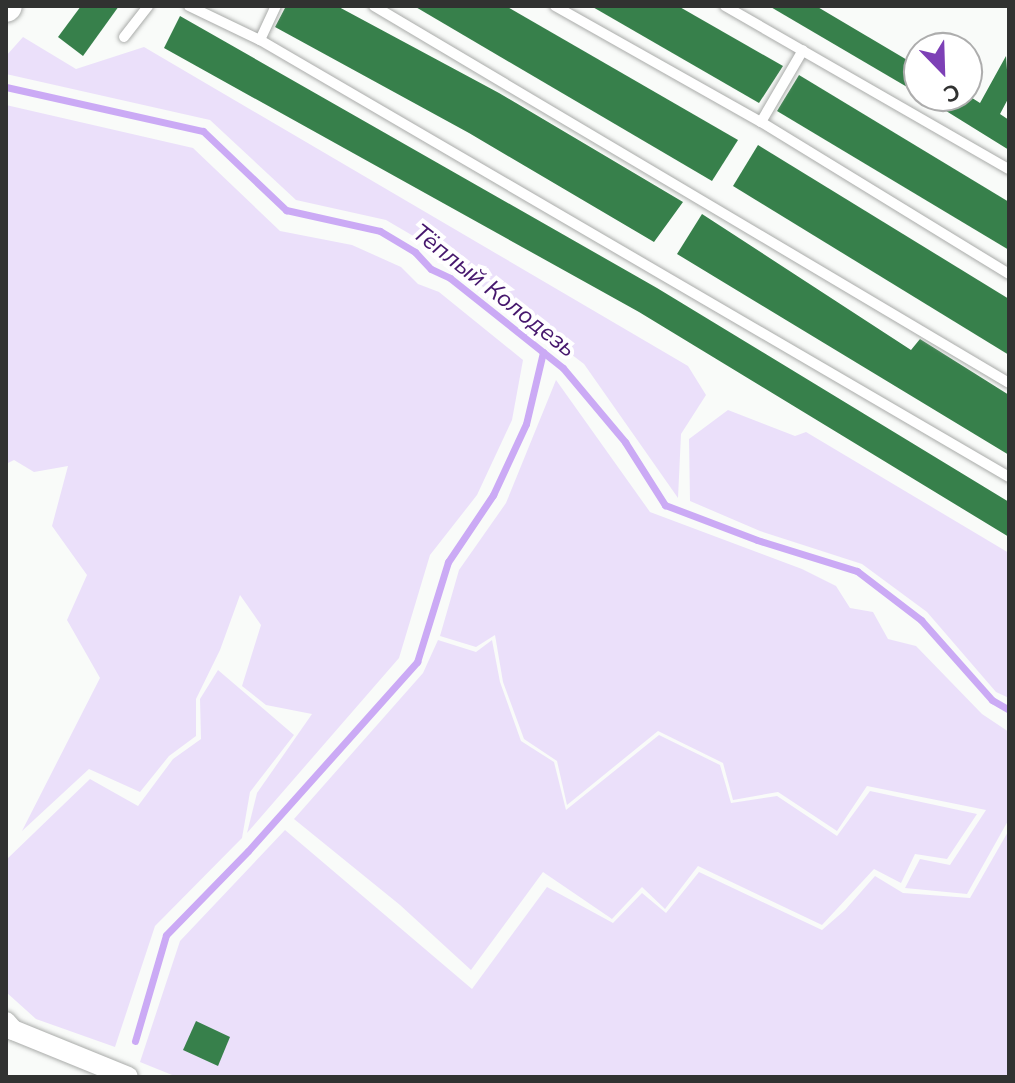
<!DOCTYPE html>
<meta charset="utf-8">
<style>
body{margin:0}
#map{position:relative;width:1015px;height:1083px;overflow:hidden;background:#f9fbf9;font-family:"Nunito Sans",sans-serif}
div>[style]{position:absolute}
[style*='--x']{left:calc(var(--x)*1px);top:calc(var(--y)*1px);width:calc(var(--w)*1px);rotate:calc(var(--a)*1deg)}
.green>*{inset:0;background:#ebe0fa}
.stream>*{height:7px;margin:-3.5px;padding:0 3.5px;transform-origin:3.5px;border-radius:3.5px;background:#cbaaf5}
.building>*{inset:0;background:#37804b}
.roads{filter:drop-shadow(0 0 2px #a9aba9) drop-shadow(0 0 2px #a9aba9)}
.lane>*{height:10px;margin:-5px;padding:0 5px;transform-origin:5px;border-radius:5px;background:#fff}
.street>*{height:20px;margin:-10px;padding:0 10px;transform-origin:10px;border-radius:10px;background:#fff}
.secondary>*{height:30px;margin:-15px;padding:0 15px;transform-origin:15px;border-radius:15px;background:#fff}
span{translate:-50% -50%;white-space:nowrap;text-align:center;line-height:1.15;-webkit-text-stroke:8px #fff;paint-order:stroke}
.water-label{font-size:24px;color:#46176d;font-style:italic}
.frame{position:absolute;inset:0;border:8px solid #313231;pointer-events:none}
.north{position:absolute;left:903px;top:32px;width:80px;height:80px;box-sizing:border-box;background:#fff;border:2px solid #adadad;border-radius:50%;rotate:157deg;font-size:22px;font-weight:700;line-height:32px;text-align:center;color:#313231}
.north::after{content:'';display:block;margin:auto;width:28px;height:36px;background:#7d40b6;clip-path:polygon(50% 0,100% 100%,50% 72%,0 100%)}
</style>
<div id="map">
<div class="green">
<i style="clip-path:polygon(23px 37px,76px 69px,144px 47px,688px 366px,706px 395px,681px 434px,678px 498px,584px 364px,427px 244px,386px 220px,296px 200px,210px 120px,6px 74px,6px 56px)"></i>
<i style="clip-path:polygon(6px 105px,193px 148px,280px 231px,352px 245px,401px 267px,418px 284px,439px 292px,523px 360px,512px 420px,477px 495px,430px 555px,399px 658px,247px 833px,257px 793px,312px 714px,266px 705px,242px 686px,261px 625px,240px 595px,220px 650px,196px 699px,196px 736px,169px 756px,140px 792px,89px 769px,22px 831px,100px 678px,67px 620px,87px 575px,52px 526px,68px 466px,34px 472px,14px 460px,6px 464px)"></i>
<i style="clip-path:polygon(556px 380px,650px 512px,802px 569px,836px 586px,850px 608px,873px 612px,888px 639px,916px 646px,982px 714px,1009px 732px,1009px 819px,967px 894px,905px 888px,920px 859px,950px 865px,986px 810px,867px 786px,837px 831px,778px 792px,733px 800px,723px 763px,658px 731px,567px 805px,557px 761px,524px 739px,503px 682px,495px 635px,476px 647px,440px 636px,459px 570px,506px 503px)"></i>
<i style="clip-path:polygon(728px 410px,795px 436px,806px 432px,1009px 553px,1009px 698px,996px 692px,927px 612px,862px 564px,760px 531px,690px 501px,689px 439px)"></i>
<i style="clip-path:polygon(438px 640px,476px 652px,492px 640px,500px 682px,521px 741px,554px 762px,566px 810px,659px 735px,720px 765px,731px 803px,777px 796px,837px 836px,870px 791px,977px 814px,947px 859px,915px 854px,901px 883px,874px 869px,822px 925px,698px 866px,665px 909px,642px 887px,612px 919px,543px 872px,471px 970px,400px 905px,294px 819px,423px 673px)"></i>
<i style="clip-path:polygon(218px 670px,294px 735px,250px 792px,242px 838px,155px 926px,115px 1047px,36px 1019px,6px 992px,6px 860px,90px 779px,138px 806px,173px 759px,201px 739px,200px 699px)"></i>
<i style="clip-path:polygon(285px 830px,472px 989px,547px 887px,613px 923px,642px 893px,666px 913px,699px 872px,822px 930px,845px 910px,875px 876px,903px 893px,970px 898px,1009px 830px,1009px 1077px,177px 1077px,140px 1062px,180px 941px)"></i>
</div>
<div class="stream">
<i style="--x:6;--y:87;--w:202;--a:12.6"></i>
<i style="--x:203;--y:131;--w:115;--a:43.6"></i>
<i style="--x:286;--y:210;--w:96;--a:12.6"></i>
<i style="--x:380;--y:231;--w:41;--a:31"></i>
<i style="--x:415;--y:252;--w:23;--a:47"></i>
<i style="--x:431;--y:269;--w:21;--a:25"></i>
<i style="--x:450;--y:278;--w:144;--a:38.5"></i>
<i style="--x:563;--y:368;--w:97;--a:50"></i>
<i style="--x:625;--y:442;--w:75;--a:57.6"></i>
<i style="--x:665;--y:505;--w:98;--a:20.8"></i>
<i style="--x:757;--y:540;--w:105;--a:17.2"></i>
<i style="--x:857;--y:571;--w:81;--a:37.4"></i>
<i style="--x:921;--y:620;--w:107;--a:48.4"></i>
<i style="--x:992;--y:700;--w:20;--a:30"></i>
<i style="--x:135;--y:1041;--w:110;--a:-73.7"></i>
<i style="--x:166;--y:935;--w:117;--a:-45.7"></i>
<i style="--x:248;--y:851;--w:254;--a:-48.2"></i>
<i style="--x:417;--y:662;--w:105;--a:-72.8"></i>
<i style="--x:448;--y:562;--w:81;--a:-56.1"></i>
<i style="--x:493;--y:495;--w:78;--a:-65.1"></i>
<i style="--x:526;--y:424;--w:74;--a:-76.7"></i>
</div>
<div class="building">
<i style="clip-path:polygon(81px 6px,119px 6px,83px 56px,58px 37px)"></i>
<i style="clip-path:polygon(286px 6px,337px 6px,499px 93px,683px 202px,654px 242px,469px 133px,275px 27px)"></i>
<i style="clip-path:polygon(414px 6px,506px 6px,738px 140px,712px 181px)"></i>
<i style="clip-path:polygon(591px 6px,678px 6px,783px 66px,759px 103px)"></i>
<i style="clip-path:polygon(769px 6px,816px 6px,919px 67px,919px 94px)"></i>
<i style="clip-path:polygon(180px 16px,657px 288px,1009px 502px,1009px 537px,639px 312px,164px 48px)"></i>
<i style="clip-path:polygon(1006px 56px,1009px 97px,1000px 114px,1009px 120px,1009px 150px,922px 96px,969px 96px,980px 103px)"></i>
<i style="clip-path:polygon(799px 75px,1009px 202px,1009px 250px,777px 111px)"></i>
<i style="clip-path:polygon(758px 145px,1009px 299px,1009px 355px,733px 186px)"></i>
<i style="clip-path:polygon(702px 214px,911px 350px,920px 339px,1009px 395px,1009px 455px,677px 254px)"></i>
<i style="clip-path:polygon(196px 1021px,230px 1037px,218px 1066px,183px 1050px)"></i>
</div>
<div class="roads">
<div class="lane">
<i style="--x:189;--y:6;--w:79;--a:25.6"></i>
<i style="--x:260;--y:40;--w:867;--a:30.26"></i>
<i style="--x:374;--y:6;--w:738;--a:30.7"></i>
<i style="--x:555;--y:6;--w:236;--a:29.4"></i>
<i style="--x:761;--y:122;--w:291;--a:31.5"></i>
<i style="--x:725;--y:6;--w:327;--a:29.9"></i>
<i style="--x:124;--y:37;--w:39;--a:-52"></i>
<i style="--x:260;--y:40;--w:38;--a:-65"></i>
<i style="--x:761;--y:122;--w:83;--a:-59.7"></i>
</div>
<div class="street">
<i style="--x:6;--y:1022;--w:11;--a:49"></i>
<i style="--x:13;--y:1030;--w:124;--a:22.2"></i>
</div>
<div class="secondary">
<i style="--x:6;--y:7;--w:1;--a:-45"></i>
</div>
</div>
<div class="water-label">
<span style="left:494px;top:291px;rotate:38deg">Тёплый Колодезь</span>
</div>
<div class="frame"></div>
<div class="north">С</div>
</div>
